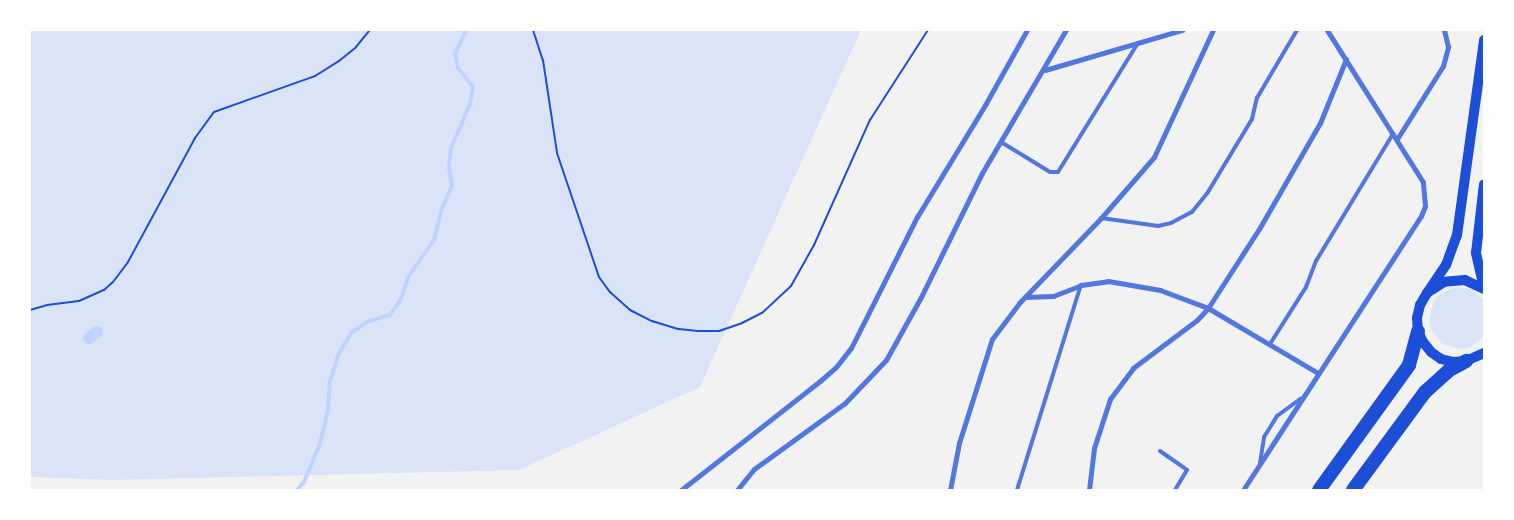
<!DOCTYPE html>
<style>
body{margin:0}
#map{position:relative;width:1514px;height:520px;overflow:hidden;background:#f2f2f2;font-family:Lato,sans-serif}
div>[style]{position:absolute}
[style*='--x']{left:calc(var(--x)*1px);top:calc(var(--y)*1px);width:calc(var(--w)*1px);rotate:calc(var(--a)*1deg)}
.green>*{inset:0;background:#dbe4f7}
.stream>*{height:4px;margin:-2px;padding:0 2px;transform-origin:2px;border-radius:2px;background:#bfd3fe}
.canal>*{height:12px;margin:-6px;padding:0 6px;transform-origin:6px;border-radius:6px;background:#bfd3fe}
.path>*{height:2px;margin:-1px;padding:0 1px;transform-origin:1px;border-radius:1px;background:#1d4ed8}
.service>*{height:4px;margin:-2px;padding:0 2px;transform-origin:2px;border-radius:2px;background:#5277de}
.minor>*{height:5px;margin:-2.5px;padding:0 2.5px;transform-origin:2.5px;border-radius:2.5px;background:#5277de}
.secondary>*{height:10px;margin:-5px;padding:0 5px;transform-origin:5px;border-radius:5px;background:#1d4ed8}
.motorway>*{height:14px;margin:-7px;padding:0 7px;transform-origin:7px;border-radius:7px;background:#1d4ed8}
span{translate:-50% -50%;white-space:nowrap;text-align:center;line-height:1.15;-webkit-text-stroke:4.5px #fff;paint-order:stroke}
.frame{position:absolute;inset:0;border:31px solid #fff;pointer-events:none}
</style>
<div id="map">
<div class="green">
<i style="clip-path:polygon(30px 30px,861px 30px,700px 387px,519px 470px,112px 480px,30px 477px)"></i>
<i style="clip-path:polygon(1460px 287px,1471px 289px,1484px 300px,1484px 337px,1470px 347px,1461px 349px,1442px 344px,1431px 329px,1429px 320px,1434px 301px,1440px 294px,1450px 289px)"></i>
</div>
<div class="stream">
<i style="--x:297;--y:490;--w:11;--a:-49"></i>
<i style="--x:304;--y:482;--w:41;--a:-67.2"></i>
<i style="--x:320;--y:444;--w:37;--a:-77"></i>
<i style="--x:328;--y:408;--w:26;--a:-86"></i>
<i style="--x:330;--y:382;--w:28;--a:-73"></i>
<i style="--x:338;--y:355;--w:27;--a:-59"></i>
<i style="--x:352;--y:332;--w:20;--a:-33"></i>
<i style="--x:369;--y:321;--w:22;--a:-16"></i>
<i style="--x:390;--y:315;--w:19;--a:-55"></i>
<i style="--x:401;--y:299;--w:23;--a:-72"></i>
<i style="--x:408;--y:277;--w:45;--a:-54.9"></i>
<i style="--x:434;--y:240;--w:32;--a:-76"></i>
<i style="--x:442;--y:209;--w:25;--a:-67"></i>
<i style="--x:452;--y:186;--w:19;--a:-99"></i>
<i style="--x:449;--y:167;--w:19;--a:-84"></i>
<i style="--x:451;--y:148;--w:48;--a:-66.6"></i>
<i style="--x:470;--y:104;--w:17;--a:-80"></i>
<i style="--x:473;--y:87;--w:24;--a:-128"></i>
<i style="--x:458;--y:68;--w:15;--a:-101"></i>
<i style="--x:455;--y:53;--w:25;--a:-64"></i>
</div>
<div class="canal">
<i style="--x:89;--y:338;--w:10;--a:-37"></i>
</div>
<div class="path">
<i style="--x:533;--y:30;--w:32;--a:72"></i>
<i style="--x:543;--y:60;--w:94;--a:81.4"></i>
<i style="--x:557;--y:153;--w:131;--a:71.3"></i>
<i style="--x:599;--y:277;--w:19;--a:54"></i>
<i style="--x:610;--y:292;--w:27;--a:42"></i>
<i style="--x:630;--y:310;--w:25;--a:27"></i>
<i style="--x:652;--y:321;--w:28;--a:17"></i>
<i style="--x:679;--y:329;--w:19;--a:6"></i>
<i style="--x:698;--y:331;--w:21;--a:0"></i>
<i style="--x:719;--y:331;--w:24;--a:-19"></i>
<i style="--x:742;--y:323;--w:22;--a:-27"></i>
<i style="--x:762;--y:313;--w:40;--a:-43"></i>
<i style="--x:791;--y:286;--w:47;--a:-60.7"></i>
<i style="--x:814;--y:245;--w:137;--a:-65.9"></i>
<i style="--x:870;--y:120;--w:107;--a:-57.2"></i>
<i style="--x:30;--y:310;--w:18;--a:-16"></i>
<i style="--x:47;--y:305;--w:32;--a:-7"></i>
<i style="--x:79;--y:301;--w:27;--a:-24"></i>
<i style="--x:104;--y:290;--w:12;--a:-42"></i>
<i style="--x:113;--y:282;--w:25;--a:-53"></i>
<i style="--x:128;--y:262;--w:141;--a:-61.6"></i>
<i style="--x:195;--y:138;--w:32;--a:-54"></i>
<i style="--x:214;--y:112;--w:107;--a:-19.6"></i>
<i style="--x:315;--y:76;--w:28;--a:-32"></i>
<i style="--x:339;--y:61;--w:22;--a:-39"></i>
<i style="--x:356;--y:47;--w:22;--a:-51"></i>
</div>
<div class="service">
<i style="--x:1001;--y:142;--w:57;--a:31.5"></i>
<i style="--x:1050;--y:172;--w:8;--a:0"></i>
<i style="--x:1058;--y:172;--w:152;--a:-58.2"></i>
<i style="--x:1101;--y:218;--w:58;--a:8"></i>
<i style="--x:1158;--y:226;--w:13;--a:-13"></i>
<i style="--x:1171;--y:223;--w:24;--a:-28"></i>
<i style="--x:1192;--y:212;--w:26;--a:-51"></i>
<i style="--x:1208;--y:192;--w:85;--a:-58.9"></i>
<i style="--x:1252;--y:119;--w:22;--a:-77"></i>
<i style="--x:1257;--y:98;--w:79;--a:-59.5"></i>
<i style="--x:1270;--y:344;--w:67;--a:-57.7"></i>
<i style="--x:1306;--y:287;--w:28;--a:-69"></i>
<i style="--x:1316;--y:261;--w:149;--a:-58.8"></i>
<i style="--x:1160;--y:451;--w:33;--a:35"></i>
<i style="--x:1187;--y:470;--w:23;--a:121"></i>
<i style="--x:1260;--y:463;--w:26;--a:-81"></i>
<i style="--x:1264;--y:437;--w:25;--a:-58"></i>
<i style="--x:1277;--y:416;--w:29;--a:-36"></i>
<i style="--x:1017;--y:490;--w:215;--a:-72.7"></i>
</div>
<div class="minor">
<i style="--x:1045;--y:70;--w:143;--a:-16.3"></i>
<i style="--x:1397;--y:139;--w:86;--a:-57.8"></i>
<i style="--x:1443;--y:66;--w:20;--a:-75"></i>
<i style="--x:1448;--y:47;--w:17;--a:-103"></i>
<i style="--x:1025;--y:297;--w:28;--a:-2"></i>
<i style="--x:1053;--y:296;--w:30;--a:-21"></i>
<i style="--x:1081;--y:285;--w:27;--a:-8"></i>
<i style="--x:1108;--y:281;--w:53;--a:9.8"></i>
<i style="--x:1160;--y:290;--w:51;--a:20.6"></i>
<i style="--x:1208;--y:308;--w:128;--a:30.6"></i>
<i style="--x:681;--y:490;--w:177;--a:-38.1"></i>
<i style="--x:820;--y:381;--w:21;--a:-41"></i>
<i style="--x:836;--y:367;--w:24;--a:-52"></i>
<i style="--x:851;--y:348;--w:147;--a:-63.3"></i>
<i style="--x:917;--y:217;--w:131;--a:-58.7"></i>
<i style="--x:985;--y:105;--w:86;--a:-60.8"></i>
<i style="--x:737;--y:490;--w:27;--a:-51"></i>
<i style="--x:754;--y:469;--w:112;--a:-36"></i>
<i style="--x:845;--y:403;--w:59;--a:-46.4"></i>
<i style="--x:886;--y:360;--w:72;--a:-60.9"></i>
<i style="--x:921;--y:297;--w:138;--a:-63.8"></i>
<i style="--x:982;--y:173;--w:166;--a:-59.6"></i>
<i style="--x:950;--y:490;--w:48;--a:-79.2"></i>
<i style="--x:959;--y:443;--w:109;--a:-72.4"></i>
<i style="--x:992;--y:339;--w:46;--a:-52.9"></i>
<i style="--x:1020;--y:302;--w:117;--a:-46"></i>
<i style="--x:1101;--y:218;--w:81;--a:-49"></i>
<i style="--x:1154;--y:157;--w:140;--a:-65.1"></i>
<i style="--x:1089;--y:490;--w:42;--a:-83.2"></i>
<i style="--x:1094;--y:448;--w:52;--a:-71.9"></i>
<i style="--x:1110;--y:399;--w:39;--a:-53"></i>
<i style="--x:1133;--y:368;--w:80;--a:-36.9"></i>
<i style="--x:1197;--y:320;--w:16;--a:-47"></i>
<i style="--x:1208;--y:308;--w:94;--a:-57.2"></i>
<i style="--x:1259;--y:229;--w:122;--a:-60.1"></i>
<i style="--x:1320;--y:123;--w:69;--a:-67.9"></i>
<i style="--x:1243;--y:490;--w:327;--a:-57"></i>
<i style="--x:1421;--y:216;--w:11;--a:-68"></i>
<i style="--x:1425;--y:206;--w:24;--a:-95"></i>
<i style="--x:1423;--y:182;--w:180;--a:-122.3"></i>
</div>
<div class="secondary">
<i style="--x:1484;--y:288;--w:36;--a:-103"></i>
<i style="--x:1476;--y:253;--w:69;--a:-83.4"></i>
<i style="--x:1484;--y:289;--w:21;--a:-155"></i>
<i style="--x:1465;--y:280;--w:21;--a:175"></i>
<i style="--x:1444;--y:282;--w:20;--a:147"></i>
<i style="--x:1427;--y:293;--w:14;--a:120"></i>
<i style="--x:1420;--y:305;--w:13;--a:103"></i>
<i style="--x:1417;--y:318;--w:13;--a:86"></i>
<i style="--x:1418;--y:331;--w:12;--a:66"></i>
<i style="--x:1423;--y:342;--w:13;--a:51"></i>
<i style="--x:1431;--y:352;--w:12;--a:35"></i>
<i style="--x:1441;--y:359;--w:12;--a:14"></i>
<i style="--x:1453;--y:362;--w:13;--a:-4"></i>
<i style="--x:1466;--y:361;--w:20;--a:-24"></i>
<i style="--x:1427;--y:293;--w:34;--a:-56"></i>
<i style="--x:1446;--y:265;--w:32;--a:-70"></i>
<i style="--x:1457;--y:235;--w:197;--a:-82.1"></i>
</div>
<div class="motorway">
<i style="--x:1319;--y:490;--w:154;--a:-54.2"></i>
<i style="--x:1409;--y:365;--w:35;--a:-75"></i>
<i style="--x:1353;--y:490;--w:122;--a:-53.7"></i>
<i style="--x:1425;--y:392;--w:31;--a:-42"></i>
<i style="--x:1448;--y:371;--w:21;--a:-29"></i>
</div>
<div class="frame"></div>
</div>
